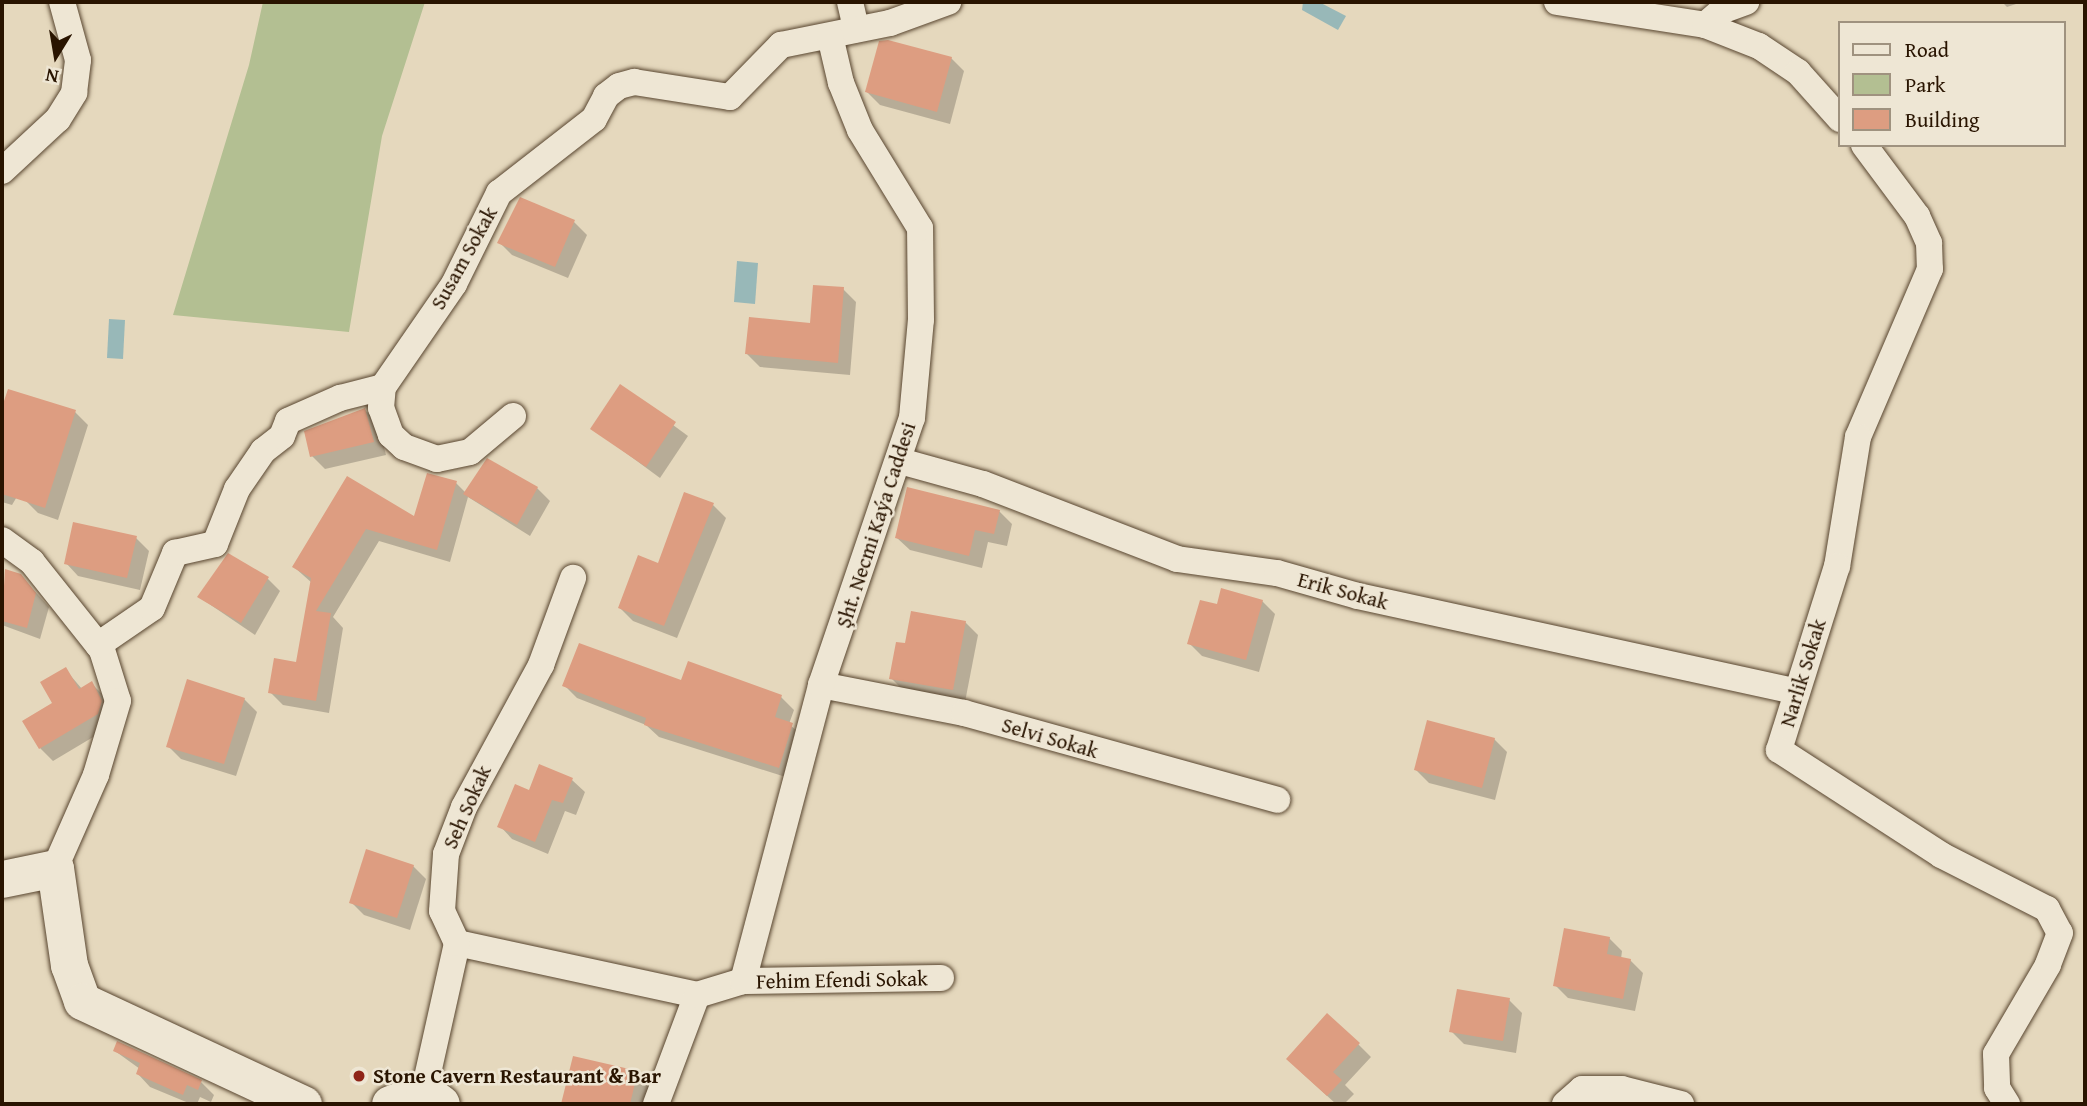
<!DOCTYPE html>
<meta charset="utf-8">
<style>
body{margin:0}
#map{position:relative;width:2087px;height:1106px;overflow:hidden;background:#e5d8bd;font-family:"Gentium Book Plus",serif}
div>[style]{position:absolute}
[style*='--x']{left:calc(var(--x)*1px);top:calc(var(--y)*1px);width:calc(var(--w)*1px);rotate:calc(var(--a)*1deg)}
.green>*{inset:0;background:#b3bf92}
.water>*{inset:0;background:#98b8b8}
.shadow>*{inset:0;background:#0003}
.building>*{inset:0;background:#dd9d81}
.roads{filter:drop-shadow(0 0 2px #58452f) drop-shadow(0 0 2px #58452f)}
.street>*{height:26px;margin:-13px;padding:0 13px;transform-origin:13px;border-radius:13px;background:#eee6d4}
.secondary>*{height:37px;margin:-18.5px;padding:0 18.5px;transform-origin:18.5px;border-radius:18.5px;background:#eee6d4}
.dots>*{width:19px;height:19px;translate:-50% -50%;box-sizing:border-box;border:4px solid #eee6d4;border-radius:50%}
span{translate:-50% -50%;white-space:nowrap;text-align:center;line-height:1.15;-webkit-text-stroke:5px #eee6d4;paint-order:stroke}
.street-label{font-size:21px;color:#291400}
.poi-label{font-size:21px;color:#291400;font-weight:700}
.left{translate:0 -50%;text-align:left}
.frame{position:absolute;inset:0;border:4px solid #291400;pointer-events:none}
.legend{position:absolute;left:1838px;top:21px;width:228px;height:126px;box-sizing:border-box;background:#eee6d4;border:2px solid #9f927f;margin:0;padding:9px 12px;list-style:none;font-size:21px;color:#291400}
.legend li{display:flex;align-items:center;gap:14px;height:35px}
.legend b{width:35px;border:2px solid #9f927f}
.north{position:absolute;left:21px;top:21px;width:70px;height:70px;-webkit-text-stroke:5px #eee6d4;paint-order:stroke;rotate:191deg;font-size:19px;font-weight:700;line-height:28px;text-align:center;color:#291400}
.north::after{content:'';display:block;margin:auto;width:24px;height:32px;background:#291400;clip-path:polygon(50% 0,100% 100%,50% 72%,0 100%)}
</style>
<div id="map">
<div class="green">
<i style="clip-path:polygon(263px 2px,425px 2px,382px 136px,349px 332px,173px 315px,249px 65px)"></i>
</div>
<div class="water">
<i style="clip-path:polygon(1303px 2px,1319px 2px,1346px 16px,1338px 30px,1302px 10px)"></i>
<i style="clip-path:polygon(737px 261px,758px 263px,755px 304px,734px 302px)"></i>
<i style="clip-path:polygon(109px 319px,125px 320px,123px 359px,107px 358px)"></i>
</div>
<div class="shadow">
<i style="clip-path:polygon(2002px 2px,2022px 2px,2007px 7px)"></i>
<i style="clip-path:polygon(951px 58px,964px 71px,950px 124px,880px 105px,867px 92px)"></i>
<i style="clip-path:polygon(574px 222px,587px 235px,568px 278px,512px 255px,499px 242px)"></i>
<i style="clip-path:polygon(843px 289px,856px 302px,850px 375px,760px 367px,747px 354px,811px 325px)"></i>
<i style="clip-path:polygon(620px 386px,688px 436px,660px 478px,592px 428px)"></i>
<i style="clip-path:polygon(9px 391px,75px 412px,88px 425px,58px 520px,38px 513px,25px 500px,31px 473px,12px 505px,2px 502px,2px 413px)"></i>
<i style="clip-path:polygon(365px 410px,378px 423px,386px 455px,325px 469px,312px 456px)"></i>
<i style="clip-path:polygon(488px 460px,537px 488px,550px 501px,530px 536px,468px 497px,450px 562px,379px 541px,333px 617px,343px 628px,329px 713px,283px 705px,270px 692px,298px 664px,312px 583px,294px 567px,348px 478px,415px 519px,456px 483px,466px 493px)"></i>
<i style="clip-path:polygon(713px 505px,726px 518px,677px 638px,633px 621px,620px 608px)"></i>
<i style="clip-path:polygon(999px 511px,1012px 524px,1007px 546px,988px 542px,982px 568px,910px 550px,897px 538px)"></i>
<i style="clip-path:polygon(136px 538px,149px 551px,140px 590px,78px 576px,66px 563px)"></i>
<i style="clip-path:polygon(6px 572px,20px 575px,49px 607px,40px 639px,2px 625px)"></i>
<i style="clip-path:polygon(267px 578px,280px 591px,255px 635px,199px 597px)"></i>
<i style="clip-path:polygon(1262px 601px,1275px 614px,1259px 672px,1202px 656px,1189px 643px,1218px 607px)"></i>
<i style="clip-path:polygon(965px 622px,978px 635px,965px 702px,904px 691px,891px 678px,906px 645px)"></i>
<i style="clip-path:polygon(65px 669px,82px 689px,91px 683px,104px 696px,110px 727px,53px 761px,40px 748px)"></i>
<i style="clip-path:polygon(682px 682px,781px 697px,794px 710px,789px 724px,805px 738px,792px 779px,659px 737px,646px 725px,577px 698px,564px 685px)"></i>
<i style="clip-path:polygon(244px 699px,257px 712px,236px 776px,181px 759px,168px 746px)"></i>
<i style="clip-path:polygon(1494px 739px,1507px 752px,1495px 800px,1429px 783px,1416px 770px)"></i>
<i style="clip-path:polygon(572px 780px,585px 792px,576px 815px,565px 811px,548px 854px,512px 839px,500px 826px,530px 792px)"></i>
<i style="clip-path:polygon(413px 866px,426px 879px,410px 930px,364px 915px,351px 902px)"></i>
<i style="clip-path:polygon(1609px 938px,1622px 951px,1621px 959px,1630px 960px,1643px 973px,1635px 1011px,1568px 998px,1555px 985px)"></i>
<i style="clip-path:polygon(1509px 1000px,1522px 1013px,1516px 1053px,1464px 1044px,1451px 1031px)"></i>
<i style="clip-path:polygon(118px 1043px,201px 1082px,214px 1095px,211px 1102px,200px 1097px,197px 1104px,191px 1104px,150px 1087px,138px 1074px,140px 1069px,115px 1051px)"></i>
<i style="clip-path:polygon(1358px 1044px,1371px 1057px,1345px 1085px,1354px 1094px,1344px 1104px,1336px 1104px,1301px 1072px)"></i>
<i style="clip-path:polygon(574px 1058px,637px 1072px,656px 1092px,653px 1104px,563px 1104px)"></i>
</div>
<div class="building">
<i style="clip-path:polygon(888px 40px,952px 57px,937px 112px,865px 92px,879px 41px)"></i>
<i style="clip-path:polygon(520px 197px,575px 220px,555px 267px,497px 243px)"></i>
<i style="clip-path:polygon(813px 285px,844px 287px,838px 363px,745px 354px,749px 317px,810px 323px)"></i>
<i style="clip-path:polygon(620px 384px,676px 422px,646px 467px,590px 429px)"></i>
<i style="clip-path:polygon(8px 389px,76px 410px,45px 508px,2px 494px,2px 407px)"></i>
<i style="clip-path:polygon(365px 408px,374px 442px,310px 457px,304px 431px)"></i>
<i style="clip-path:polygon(487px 458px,538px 487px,517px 525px,463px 494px)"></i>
<i style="clip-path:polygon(427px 473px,457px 481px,437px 550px,366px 529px,316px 611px,331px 613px,316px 701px,268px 693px,274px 658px,296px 662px,311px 578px,292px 567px,347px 476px,414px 516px)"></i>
<i style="clip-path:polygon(907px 487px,1000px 510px,994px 534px,975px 530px,969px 556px,895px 538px)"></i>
<i style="clip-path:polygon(684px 492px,714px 503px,664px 626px,618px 608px,638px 555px,658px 563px)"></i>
<i style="clip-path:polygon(73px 522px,137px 536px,127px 578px,64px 564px)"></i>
<i style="clip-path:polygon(228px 553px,269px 577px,241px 623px,197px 597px)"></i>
<i style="clip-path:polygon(5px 569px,21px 574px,36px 593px,27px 628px,2px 621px)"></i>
<i style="clip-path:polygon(1221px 588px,1263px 600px,1246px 660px,1187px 644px,1200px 600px,1217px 604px)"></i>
<i style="clip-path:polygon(911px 611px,966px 621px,953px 690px,889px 679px,896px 642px,905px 643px)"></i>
<i style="clip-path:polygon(579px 643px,681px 680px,688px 661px,782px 695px,775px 717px,793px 723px,779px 768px,644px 725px,646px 718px,562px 686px)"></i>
<i style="clip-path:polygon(66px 667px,79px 689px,92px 681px,102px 701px,98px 714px,39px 749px,22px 721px,52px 703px,40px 682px)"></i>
<i style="clip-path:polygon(187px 679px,245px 698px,224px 764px,166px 747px)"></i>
<i style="clip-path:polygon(1427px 720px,1495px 738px,1482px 788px,1414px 770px)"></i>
<i style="clip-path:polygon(539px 764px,573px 778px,563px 803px,552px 800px,535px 842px,497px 827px,515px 784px,529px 790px)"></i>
<i style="clip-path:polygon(366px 849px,414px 865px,397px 918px,349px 903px)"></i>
<i style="clip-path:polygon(1564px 928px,1610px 937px,1607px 954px,1631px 959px,1623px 999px,1553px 986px)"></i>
<i style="clip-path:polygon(1457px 989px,1510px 998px,1503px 1041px,1449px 1032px)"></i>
<i style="clip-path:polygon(1327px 1013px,1360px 1043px,1333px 1072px,1342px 1080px,1327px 1096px,1286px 1059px)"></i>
<i style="clip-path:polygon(117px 1041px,202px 1080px,198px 1090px,187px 1085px,183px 1095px,136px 1074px,140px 1063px,113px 1051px)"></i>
<i style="clip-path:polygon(573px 1056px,638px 1071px,630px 1104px,561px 1104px)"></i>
</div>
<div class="roads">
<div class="street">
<i style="--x:850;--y:2;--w:28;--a:77"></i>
<i style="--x:1557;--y:2;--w:150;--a:8.8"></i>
<i style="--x:1705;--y:25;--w:58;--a:21.3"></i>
<i style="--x:1759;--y:46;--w:47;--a:33.7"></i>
<i style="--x:1798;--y:72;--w:63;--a:48.2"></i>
<i style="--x:1705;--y:25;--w:21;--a:-41"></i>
<i style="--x:1721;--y:11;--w:27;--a:-20"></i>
<i style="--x:1864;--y:145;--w:89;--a:53.3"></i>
<i style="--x:1917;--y:216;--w:30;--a:66"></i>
<i style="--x:1929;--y:243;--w:26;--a:88"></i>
<i style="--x:1930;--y:269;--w:183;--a:113.2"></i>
<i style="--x:1858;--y:437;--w:131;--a:99.2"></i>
<i style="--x:1837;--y:566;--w:193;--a:107.5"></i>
<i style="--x:1779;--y:750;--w:193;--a:32.9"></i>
<i style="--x:1941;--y:855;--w:119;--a:27"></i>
<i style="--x:2047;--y:909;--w:27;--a:62"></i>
<i style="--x:2060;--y:933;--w:34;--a:111"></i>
<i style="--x:2048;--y:965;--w:103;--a:120.3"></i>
<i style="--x:1996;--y:1054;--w:34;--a:88"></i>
<i style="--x:1997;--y:1088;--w:19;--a:58"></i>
<i style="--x:2;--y:171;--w:76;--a:-42.9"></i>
<i style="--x:58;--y:119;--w:31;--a:-58"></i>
<i style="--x:74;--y:93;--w:33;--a:-83"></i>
<i style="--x:78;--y:60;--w:60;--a:-105.4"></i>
<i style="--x:513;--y:416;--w:56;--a:140.1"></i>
<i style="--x:470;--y:452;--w:34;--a:168"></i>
<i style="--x:437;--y:459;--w:35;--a:-160"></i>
<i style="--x:404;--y:447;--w:18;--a:-137"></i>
<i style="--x:391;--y:435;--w:29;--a:-110"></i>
<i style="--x:381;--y:408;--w:21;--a:-85"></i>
<i style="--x:383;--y:387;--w:125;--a:-55.4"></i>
<i style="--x:454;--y:284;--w:102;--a:-63.7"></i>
<i style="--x:499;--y:193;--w:120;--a:-37.9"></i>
<i style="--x:594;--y:119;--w:26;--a:-62"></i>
<i style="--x:606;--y:96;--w:16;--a:-38"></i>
<i style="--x:619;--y:86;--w:16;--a:-15"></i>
<i style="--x:634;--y:82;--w:97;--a:8.9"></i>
<i style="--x:730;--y:97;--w:73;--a:-45.6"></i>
<i style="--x:781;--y:45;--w:111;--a:-11.4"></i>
<i style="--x:890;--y:23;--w:62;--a:-19.9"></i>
<i style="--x:900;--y:461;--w:86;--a:15.5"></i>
<i style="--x:983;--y:484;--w:208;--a:21.1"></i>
<i style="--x:1177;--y:559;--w:101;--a:8"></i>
<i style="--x:1277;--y:573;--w:84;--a:15.9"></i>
<i style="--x:1358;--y:596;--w:449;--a:12.3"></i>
<i style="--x:2;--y:540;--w:37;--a:36"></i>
<i style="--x:32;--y:562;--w:112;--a:51.5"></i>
<i style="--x:102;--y:650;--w:53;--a:72.6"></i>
<i style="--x:118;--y:701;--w:77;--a:106.6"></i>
<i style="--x:96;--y:775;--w:102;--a:113.8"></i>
<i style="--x:98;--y:645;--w:65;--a:-34.4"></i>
<i style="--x:152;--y:608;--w:60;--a:-67.3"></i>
<i style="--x:175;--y:553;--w:41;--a:-12.7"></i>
<i style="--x:215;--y:544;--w:59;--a:-68.2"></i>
<i style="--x:237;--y:489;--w:46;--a:-55.6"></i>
<i style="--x:263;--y:451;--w:24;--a:-38"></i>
<i style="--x:282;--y:436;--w:16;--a:-68"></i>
<i style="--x:288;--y:421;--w:57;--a:-23.9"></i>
<i style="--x:340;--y:398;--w:44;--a:-14.3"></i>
<i style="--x:821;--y:685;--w:146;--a:11.1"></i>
<i style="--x:964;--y:713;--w:325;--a:15.5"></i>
<i style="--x:457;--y:943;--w:246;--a:12.2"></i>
<i style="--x:743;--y:981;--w:198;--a:-0.9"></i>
<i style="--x:424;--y:1091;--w:152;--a:-77.4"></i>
<i style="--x:457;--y:943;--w:35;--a:-115"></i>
<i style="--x:442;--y:911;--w:57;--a:-86"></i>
<i style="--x:446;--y:854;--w:50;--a:-69"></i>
<i style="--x:464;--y:807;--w:162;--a:-61.5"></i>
<i style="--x:541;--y:665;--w:93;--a:-69.8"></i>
<i style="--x:656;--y:1104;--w:116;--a:-69.4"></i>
<i style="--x:697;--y:995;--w:48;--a:-16.9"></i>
<i style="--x:743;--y:981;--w:306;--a:-75.2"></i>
<i style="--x:821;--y:685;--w:282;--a:-71.2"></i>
<i style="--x:912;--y:418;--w:98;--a:-84.8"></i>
<i style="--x:921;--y:320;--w:92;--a:-90.6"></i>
<i style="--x:920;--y:228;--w:115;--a:-121.5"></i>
<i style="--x:860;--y:130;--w:51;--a:-112"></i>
<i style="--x:841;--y:83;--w:48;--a:-103.2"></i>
<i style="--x:1565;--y:1104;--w:23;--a:-41"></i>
<i style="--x:1582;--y:1089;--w:40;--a:0"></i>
<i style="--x:1622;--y:1089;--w:61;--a:14.3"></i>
</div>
<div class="secondary">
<i style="--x:2;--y:879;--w:54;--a:-11.7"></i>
<i style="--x:55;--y:868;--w:98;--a:81.8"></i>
<i style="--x:69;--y:965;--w:38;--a:70"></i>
<i style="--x:82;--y:1001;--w:244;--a:25"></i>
<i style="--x:390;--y:1104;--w:36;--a:-21"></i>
<i style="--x:424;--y:1091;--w:21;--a:37"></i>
</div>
</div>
<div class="dots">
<i style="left:359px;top:1076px;background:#8f2418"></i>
</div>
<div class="street-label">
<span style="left:464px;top:258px;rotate:-61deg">Susam Sokak</span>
<span style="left:876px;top:525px;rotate:-72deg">Şht. Necmi Kaýa Caddesi</span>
<span style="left:1343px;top:591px;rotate:15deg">Erik Sokak</span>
<span style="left:1803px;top:673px;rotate:-73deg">Narlik Sokak</span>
<span style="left:1050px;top:738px;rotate:16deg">Selvi Sokak</span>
<span style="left:467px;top:807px;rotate:-66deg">Seh Sokak</span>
<span style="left:842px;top:980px;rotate:-1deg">Fehim Efendi Sokak</span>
</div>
<div class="poi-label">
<span class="left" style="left:373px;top:1076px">Stone Cavern Restaurant &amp; Bar</span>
</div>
<div class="frame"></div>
<ul class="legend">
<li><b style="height:9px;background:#eee6d4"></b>Road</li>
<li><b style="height:19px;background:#b3bf92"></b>Park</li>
<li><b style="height:19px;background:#dd9d81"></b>Building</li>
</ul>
<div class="north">N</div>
</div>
